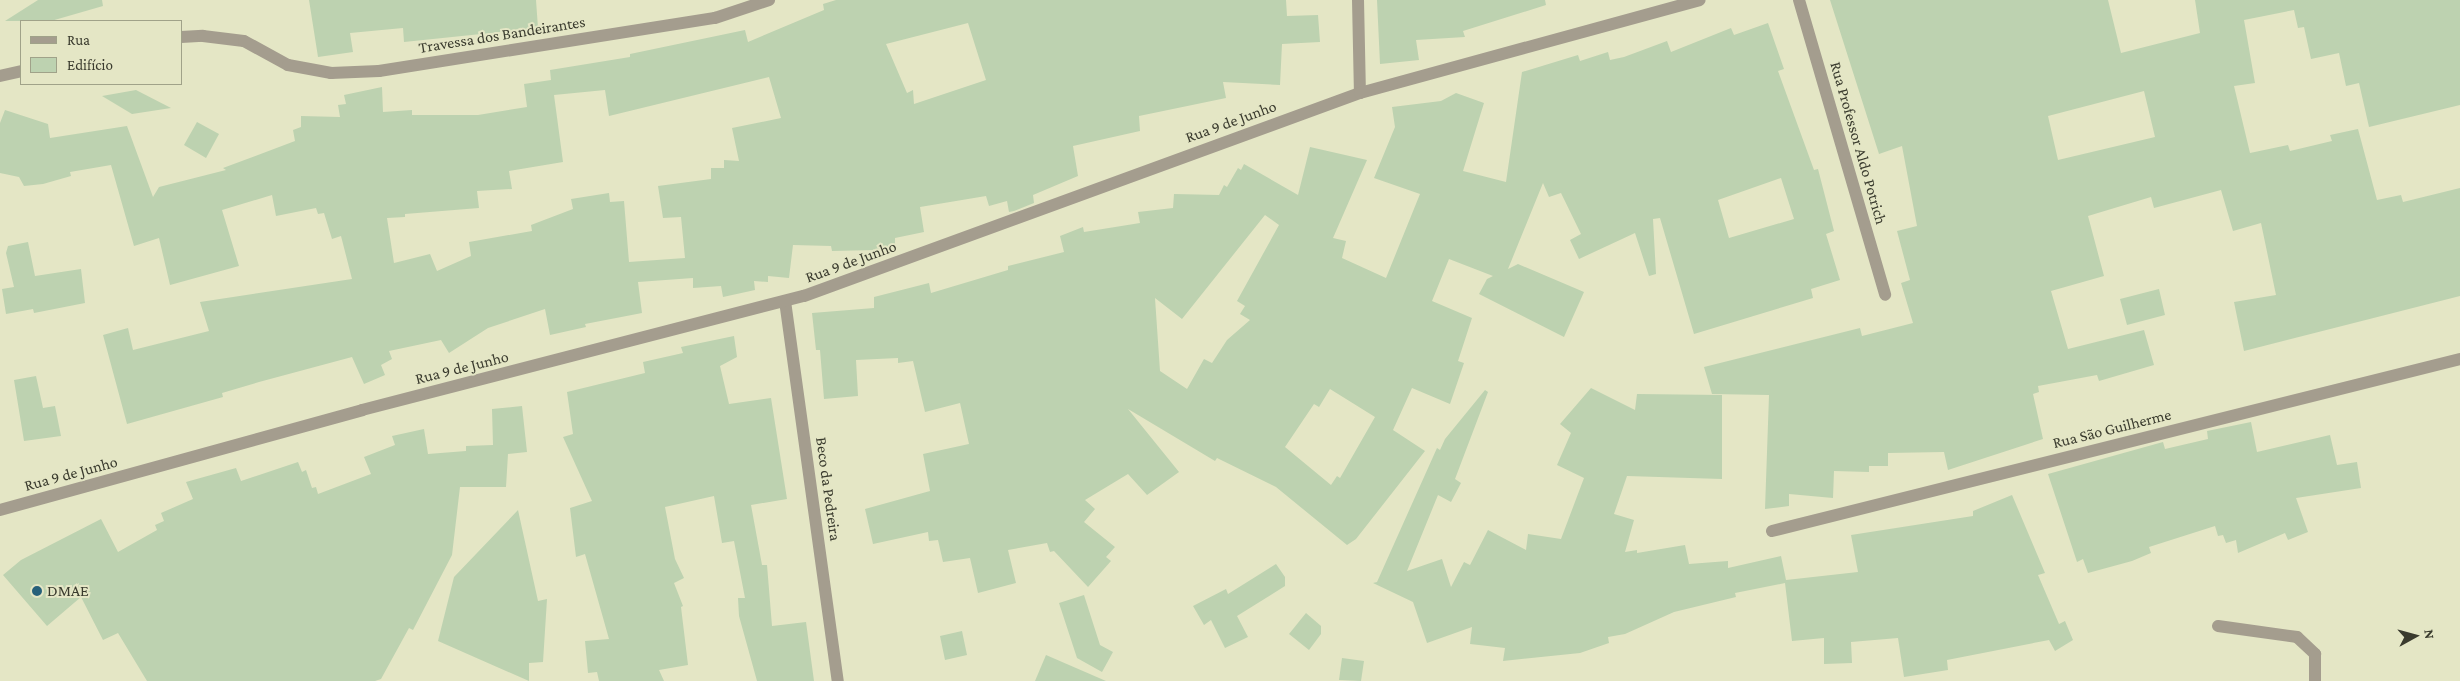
<!DOCTYPE html>
<meta charset="utf-8">
<style>
body{margin:0}
#map{position:relative;width:2460px;height:681px;overflow:hidden;background:#e4e6c5;font-family:"Crimson Pro",serif}
div>[style]{position:absolute}
[style*='--x']{left:calc(var(--x)*1px);top:calc(var(--y)*1px);width:calc(var(--w)*1px);rotate:calc(var(--a)*1deg)}
.building>*{inset:0;background:#bdd2b0}
.minor>*{height:12px;margin:-6px;padding:0 6px;transform-origin:6px;border-radius:6px;background:#a49d8e}
.dots>*{width:14px;height:14px;translate:-50% -50%;box-sizing:border-box;border:2px solid #e4e6c5;border-radius:50%}
span{translate:-50% -50%;white-space:nowrap;text-align:center;line-height:1.15;-webkit-text-stroke:4px #e4e6c5;paint-order:stroke}
.street-label{font-size:16px;color:#3a3b2e}
.poi-label{font-size:16px;color:#3a3b2e}
.left{translate:0 -50%;text-align:left}
.legend{position:absolute;left:20px;top:20px;width:162px;height:65px;box-sizing:border-box;background:#e4e6c5;border:1px solid #a0a289;margin:0;padding:6px 9px;list-style:none;font-size:15px;color:#3a3b2e}
.legend li{display:flex;align-items:center;gap:10px;height:25px}
.legend b{width:25px;border:1px solid #a0a289}
.north{position:absolute;left:2390px;top:611px;width:50px;height:50px;-webkit-text-stroke:4px #e4e6c5;paint-order:stroke;rotate:83deg;font-size:14px;font-weight:700;line-height:20px;text-align:center;color:#3a3b2e}
.north::after{content:'';display:block;margin:auto;width:18px;height:22px;background:#3a3b2e;clip-path:polygon(50% 0,100% 100%,50% 72%,0 100%)}
</style>
<div id="map">
<div class="building">
<i style="clip-path:polygon(38px 0,102px 0,103px 6px,51px 21px,5px 21px)"></i>
<i style="clip-path:polygon(309px 0,536px 0,538px 28px,404px 42px,403px 28px,350px 33px,353px 52px,318px 57px)"></i>
<i style="clip-path:polygon(evenodd,836px 0,1286px 0,1287px 16px,1318px 15px,1320px 42px,1282px 44px,1280px 85px,1223px 82px,1226px 98px,1139px 116px,1140px 131px,1073px 146px,1078px 176px,1033px 195px,1034px 203px,1014px 211px,1009px 212px,1007px 201px,989px 206px,986px 196px,920px 207px,924px 232px,895px 238px,895px 247px,876px 250px,832px 251px,831px 246px,793px 245px,789px 278px,768px 276px,768px 282px,754px 281px,755px 290px,723px 297px,721px 286px,693px 288px,693px 278px,638px 282px,642px 313px,585px 324px,586px 327px,550px 335px,545px 309px,488px 328px,449px 353px,441px 340px,389px 351px,392px 359px,381px 365px,385px 375px,364px 384px,352px 357px,259px 382px,222px 393px,223px 397px,127px 424px,103px 335px,128px 328px,133px 350px,209px 331px,200px 302px,352px 279px,341px 236px,332px 239px,324px 213px,318px 214px,316px 208px,276px 216px,272px 195px,222px 210px,239px 266px,170px 285px,159px 238px,134px 246px,111px 165px,70px 172px,71px 176px,43px 184px,24px 186px,19px 177px,0 173px,0 123px,5px 110px,48px 124px,50px 138px,127px 126px,153px 197px,159px 187px,226px 170px,223px 168px,295px 141px,293px 130px,301px 127px,301px 116px,340px 117px,338px 105px,346px 104px,344px 95px,382px 87px,383px 112px,412px 110px,412px 115px,478px 115px,527px 107px,524px 84px,551px 80px,550px 70px,630px 57px,630px 54px,745px 30px,748px 42px,824px 10px,823px 4px,836px 0,968px 23px,986px 80px,914px 104px,913px 90px,907px 93px,886px 44px,968px 23px,836px 0,769px 77px,781px 118px,732px 128px,739px 161px,724px 160px,724px 168px,711px 168px,711px 179px,658px 186px,663px 218px,681px 217px,685px 258px,629px 262px,624px 201px,610px 202px,609px 193px,571px 199px,573px 209px,531px 225px,532px 231px,469px 242px,471px 256px,437px 271px,430px 254px,394px 263px,387px 218px,405px 217px,405px 214px,479px 208px,477px 191px,512px 189px,509px 171px,563px 162px,554px 95px,605px 90px,609px 116px,769px 77px)"></i>
<i style="clip-path:polygon(1377px 0,1545px 0,1546px 5px,1463px 31px,1465px 37px,1416px 40px,1419px 60px,1380px 64px)"></i>
<i style="clip-path:polygon(evenodd,1830px 0,2108px 0,2121px 53px,2200px 33px,2195px 0,2460px 0,2460px 105px,2369px 127px,2359px 83px,2346px 86px,2339px 53px,2311px 59px,2304px 27px,2298px 28px,2294px 10px,2244px 20px,2255px 83px,2234px 86px,2250px 153px,2288px 145px,2290px 151px,2332px 141px,2330px 135px,2358px 129px,2377px 200px,2401px 195px,2403px 202px,2460px 188px,2460px 296px,2244px 351px,2234px 302px,2276px 295px,2261px 223px,2233px 231px,2221px 190px,2154px 208px,2151px 197px,2088px 216px,2104px 276px,2051px 291px,2068px 349px,2144px 330px,2154px 365px,2099px 381px,2097px 375px,2038px 386px,2039px 392px,2033px 394px,2043px 439px,1948px 470px,1944px 452px,1888px 453px,1888px 466px,1869px 466px,1869px 472px,1834px 471px,1833px 498px,1789px 494px,1789px 506px,1765px 509px,1769px 395px,1712px 394px,1704px 367px,1860px 328px,1862px 336px,1913px 323px,1901px 283px,1910px 280px,1897px 231px,1917px 226px,1902px 146px,1879px 154px,1830px 0,2144px 91px,2155px 137px,2058px 160px,2048px 116px,2144px 91px)"></i>
<i style="clip-path:polygon(evenodd,1768px 23px,1784px 69px,1778px 71px,1814px 170px,1818px 169px,1834px 231px,1826px 234px,1840px 280px,1811px 289px,1813px 298px,1694px 334px,1660px 218px,1653px 219px,1656px 274px,1649px 276px,1635px 233px,1579px 259px,1570px 240px,1581px 234px,1561px 193px,1549px 197px,1543px 183px,1508px 269px,1518px 264px,1584px 292px,1564px 337px,1479px 294px,1487px 279px,1493px 276px,1449px 259px,1432px 301px,1472px 318px,1458px 361px,1464px 363px,1450px 404px,1412px 388px,1393px 430px,1425px 451px,1356px 539px,1347px 545px,1276px 487px,1217px 458px,1215px 461px,1128px 409px,1179px 472px,1147px 495px,1128px 474px,1085px 500px,1095px 509px,1084px 522px,1115px 547px,1106px 557px,1111px 561px,1088px 587px,1054px 551px,1050px 552px,1047px 543px,1008px 550px,1016px 583px,978px 593px,970px 558px,943px 562px,938px 540px,929px 541px,928px 532px,873px 544px,865px 509px,930px 491px,923px 454px,969px 444px,960px 403px,925px 412px,913px 361px,898px 363px,898px 358px,856px 360px,858px 396px,824px 399px,820px 350px,816px 350px,812px 313px,874px 308px,874px 297px,929px 283px,931px 293px,1008px 270px,1008px 266px,1064px 252px,1060px 236px,1083px 227px,1084px 232px,1140px 223px,1138px 212px,1173px 208px,1174px 194px,1219px 195px,1224px 185px,1227px 187px,1238px 168px,1241px 170px,1244px 164px,1298px 195px,1310px 147px,1367px 160px,1333px 238px,1346px 241px,1342px 258px,1386px 278px,1420px 194px,1374px 178px,1395px 127px,1392px 107px,1441px 101px,1456px 93px,1484px 103px,1463px 171px,1506px 182px,1522px 72px,1578px 55px,1580px 61px,1608px 52px,1610px 60px,1624px 57px,1667px 41px,1671px 52px,1731px 28px,1734px 35px,1768px 23px,1781px 178px,1794px 219px,1729px 238px,1718px 200px,1781px 178px,1768px 23px,1265px 215px,1279px 225px,1237px 301px,1245px 306px,1240px 314px,1250px 320px,1227px 340px,1212px 363px,1204px 359px,1187px 389px,1160px 371px,1155px 298px,1182px 319px,1265px 215px,1768px 23px,1330px 389px,1375px 417px,1340px 478px,1337px 476px,1331px 485px,1285px 447px,1314px 404px,1319px 407px,1330px 389px)"></i>
<i style="clip-path:polygon(136px 90px,171px 108px,132px 114px,102px 96px)"></i>
<i style="clip-path:polygon(197px 122px,219px 134px,206px 158px,184px 145px)"></i>
<i style="clip-path:polygon(28px 242px,35px 276px,81px 269px,85px 303px,34px 313px,33px 309px,6px 314px,2px 289px,14px 287px,6px 253px,8px 246px)"></i>
<i style="clip-path:polygon(2159px 289px,2165px 315px,2127px 325px,2120px 299px)"></i>
<i style="clip-path:polygon(734px 336px,737px 357px,720px 366px,729px 404px,771px 398px,787px 499px,751px 505px,762px 565px,767px 565px,772px 626px,806px 622px,814px 681px,757px 681px,739px 616px,738px 598px,745px 598px,734px 541px,722px 543px,714px 496px,665px 507px,675px 559px,684px 578px,674px 583px,683px 606px,681px 607px,688px 665px,659px 670px,664px 681px,599px 681px,597px 672px,588px 673px,585px 641px,609px 639px,585px 554px,576px 557px,570px 508px,592px 501px,563px 437px,573px 434px,567px 392px,645px 373px,643px 362px,683px 353px,681px 347px)"></i>
<i style="clip-path:polygon(36px 376px,43px 408px,55px 406px,61px 436px,24px 441px,14px 380px)"></i>
<i style="clip-path:polygon(1591px 388px,1635px 410px,1637px 394px,1722px 395px,1722px 479px,1627px 476px,1614px 514px,1634px 520px,1625px 552px,1637px 550px,1637px 553px,1685px 545px,1689px 564px,1728px 561px,1728px 568px,1781px 556px,1786px 580px,1858px 572px,1851px 535px,1973px 516px,1973px 511px,2012px 495px,2045px 573px,2038px 575px,2059px 624px,2065px 621px,2073px 640px,2055px 651px,2049px 640px,1947px 660px,1948px 670px,1904px 677px,1898px 638px,1851px 642px,1852px 663px,1824px 664px,1824px 638px,1792px 641px,1785px 583px,1735px 593px,1736px 597px,1674px 612px,1625px 634px,1608px 637px,1609px 643px,1580px 653px,1503px 661px,1505px 648px,1470px 644px,1472px 627px,1427px 643px,1413px 602px,1373px 583px,1377px 582px,1437px 448px,1440px 450px,1445px 439px,1485px 390px,1488px 392px,1455px 479px,1461px 483px,1451px 502px,1438px 495px,1407px 571px,1442px 559px,1451px 587px,1464px 562px,1470px 565px,1488px 530px,1526px 550px,1528px 534px,1561px 539px,1584px 478px,1557px 465px,1571px 433px,1560px 424px)"></i>
<i style="clip-path:polygon(522px 406px,527px 452px,508px 454px,506px 487px,460px 487px,452px 555px,413px 630px,409px 628px,381px 679px,375px 681px,147px 681px,118px 633px,103px 640px,81px 597px,47px 626px,3px 575px,21px 560px,101px 519px,118px 552px,157px 530px,155px 525px,164px 521px,161px 513px,193px 499px,186px 482px,236px 468px,241px 481px,298px 462px,302px 472px,306px 470px,312px 488px,316px 487px,318px 494px,371px 474px,364px 457px,395px 445px,392px 436px,424px 429px,428px 454px,466px 451px,466px 446px,493px 445px,492px 409px)"></i>
<i style="clip-path:polygon(2251px 422px,2257px 452px,2330px 435px,2337px 465px,2357px 462px,2361px 488px,2296px 498px,2308px 532px,2288px 540px,2285px 533px,2238px 553px,2236px 540px,2226px 543px,2223px 535px,2218px 536px,2215px 526px,2149px 547px,2151px 553px,2132px 561px,2088px 573px,2083px 559px,2077px 562px,2048px 474px,2163px 442px,2165px 449px,2208px 439px,2207px 431px)"></i>
<i style="clip-path:polygon(518px 510px,538px 601px,547px 599px,543px 662px,529px 663px,529px 681px,438px 641px,454px 577px)"></i>
<i style="clip-path:polygon(1276px 564px,1285px 577px,1285px 586px,1237px 616px,1248px 637px,1225px 648px,1211px 620px,1204px 625px,1193px 606px,1226px 589px,1228px 594px)"></i>
<i style="clip-path:polygon(1084px 595px,1100px 645px,1113px 652px,1102px 672px,1077px 658px,1059px 603px)"></i>
<i style="clip-path:polygon(1306px 613px,1321px 626px,1321px 634px,1309px 650px,1289px 634px)"></i>
<i style="clip-path:polygon(962px 631px,967px 655px,945px 660px,940px 636px)"></i>
<i style="clip-path:polygon(1046px 655px,1106px 681px,1035px 681px)"></i>
<i style="clip-path:polygon(1342px 658px,1364px 661px,1361px 681px,1339px 680px)"></i>
</div>
<div class="minor">
<i style="--x:1358;--y:0;--w:93;--a:88.8"></i>
<i style="--x:1799;--y:0;--w:307;--a:73.7"></i>
<i style="--x:181;--y:37;--w:22;--a:-3"></i>
<i style="--x:203;--y:36;--w:41;--a:7"></i>
<i style="--x:244;--y:41;--w:50;--a:28.6"></i>
<i style="--x:288;--y:65;--w:44;--a:10.5"></i>
<i style="--x:331;--y:73;--w:48;--a:-2.4"></i>
<i style="--x:379;--y:71;--w:340;--a:-9"></i>
<i style="--x:715;--y:18;--w:57;--a:-18.4"></i>
<i style="--x:0;--y:76;--w:22;--a:-13"></i>
<i style="--x:785;--y:301;--w:384;--a:82.1"></i>
<i style="--x:0;--y:510;--w:376;--a:-15.4"></i>
<i style="--x:362;--y:410;--w:456;--a:-14.5"></i>
<i style="--x:804;--y:296;--w:592;--a:-20.06"></i>
<i style="--x:1360;--y:93;--w:352;--a:-15.3"></i>
<i style="--x:1772;--y:531;--w:709;--a:-14.04"></i>
<i style="--x:2218;--y:626;--w:80;--a:7.9"></i>
<i style="--x:2297;--y:637;--w:25;--a:43"></i>
<i style="--x:2315;--y:654;--w:27;--a:90"></i>
</div>
<div class="dots">
<i style="left:37px;top:591px;background:#27617a"></i>
</div>
<div class="street-label">
<span style="left:502px;top:35px;rotate:-9deg">Travessa dos Bandeirantes</span>
<span style="left:1231px;top:122px;rotate:-20deg">Rua 9 de Junho</span>
<span style="left:1858px;top:143px;rotate:74deg">Rua Professor Aldo Potrich</span>
<span style="left:851px;top:262px;rotate:-20deg">Rua 9 de Junho</span>
<span style="left:462px;top:368px;rotate:-14deg">Rua 9 de Junho</span>
<span style="left:2112px;top:429px;rotate:-14deg">Rua São Guilherme</span>
<span style="left:71px;top:474px;rotate:-15deg">Rua 9 de Junho</span>
<span style="left:828px;top:489px;rotate:82deg">Beco da Pedreira</span>
</div>
<div class="poi-label">
<span class="left" style="left:47px;top:591px">DMAE</span>
</div>
<ul class="legend">
<li><b style="height:6px;background:#a49d8e"></b>Rua</li>
<li><b style="height:14px;background:#bdd2b0"></b>Edifício</li>
</ul>
<div class="north">N</div>
</div>
